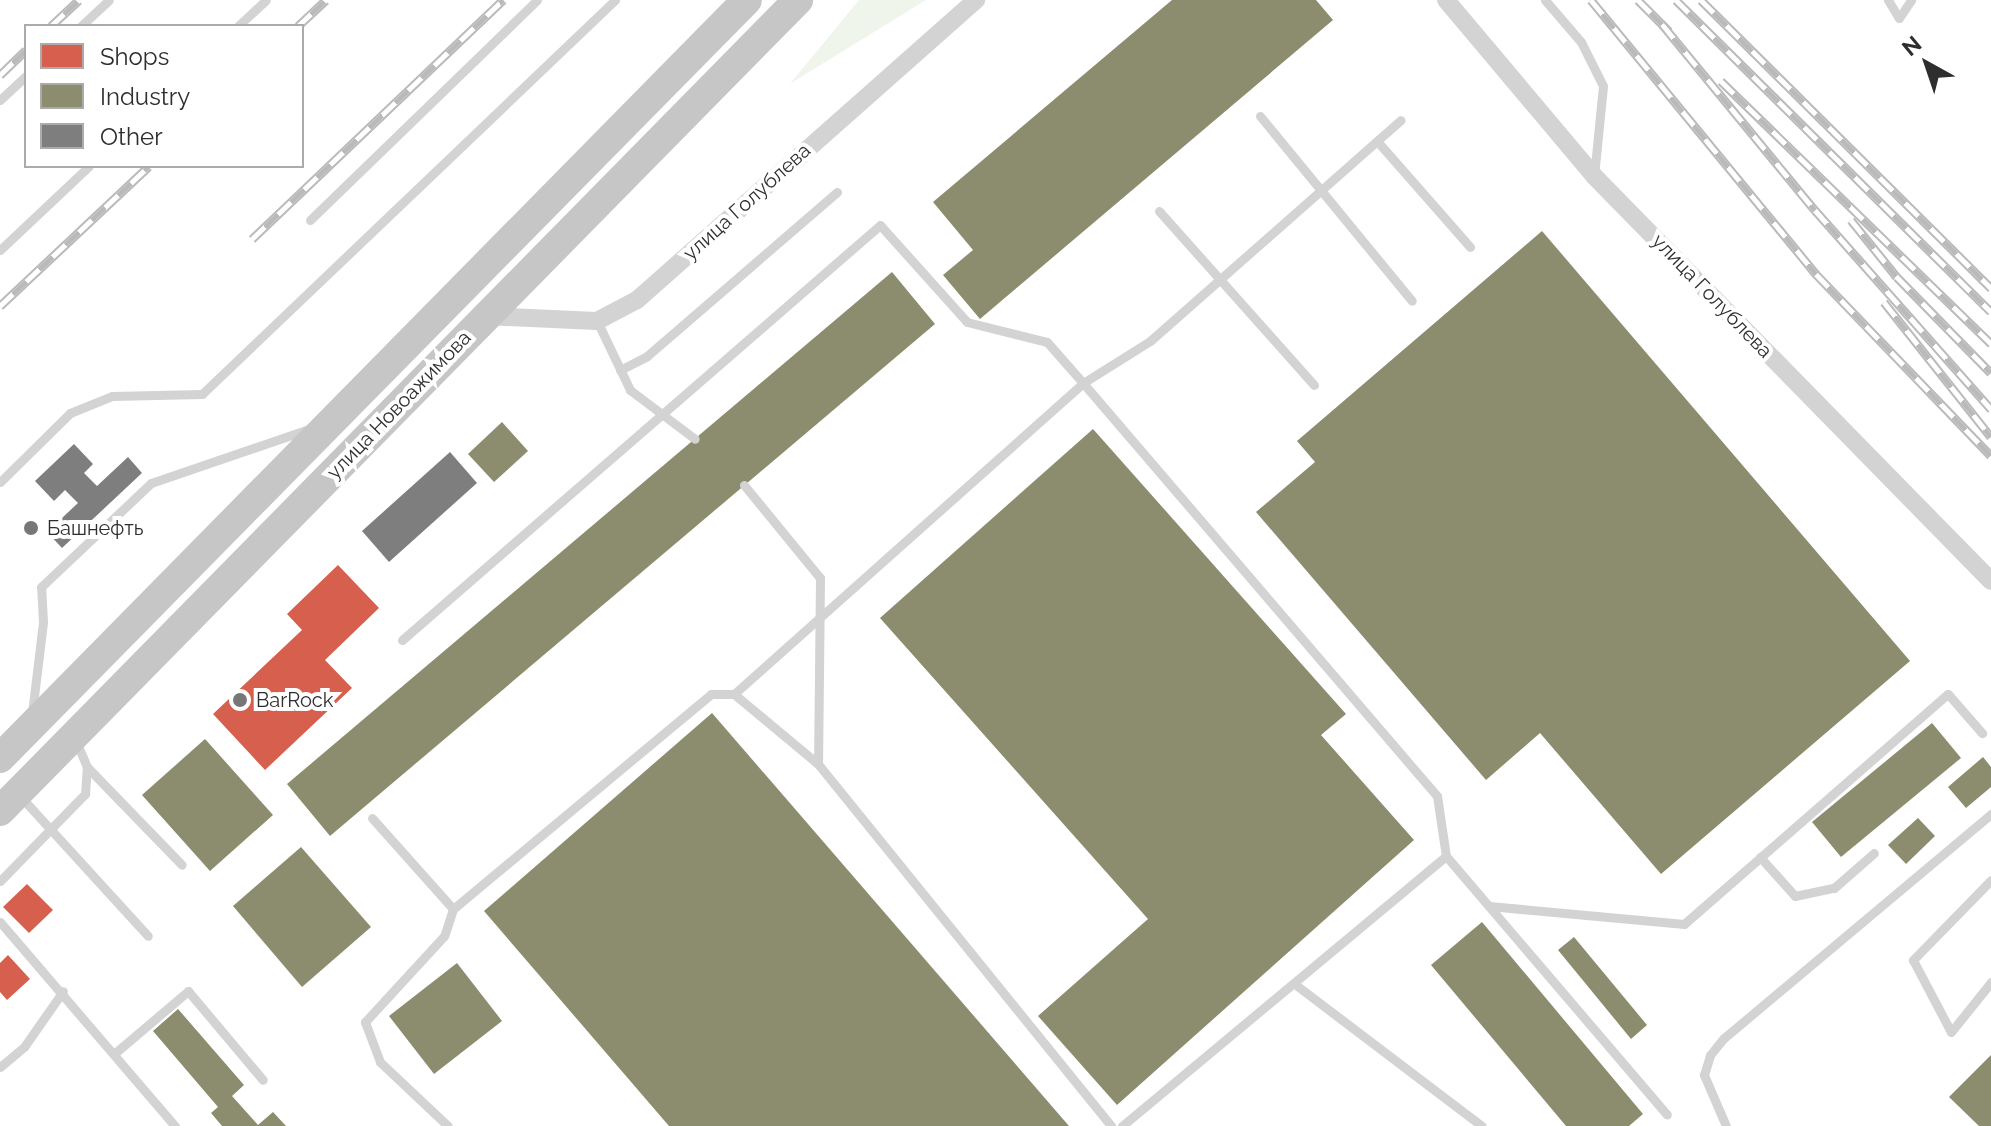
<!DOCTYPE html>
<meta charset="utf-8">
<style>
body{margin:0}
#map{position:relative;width:1991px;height:1126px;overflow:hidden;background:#fff;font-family:Raleway,sans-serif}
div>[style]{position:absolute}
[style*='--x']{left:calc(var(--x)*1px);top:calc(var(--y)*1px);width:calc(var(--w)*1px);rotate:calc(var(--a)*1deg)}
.green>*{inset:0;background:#f0f5eb}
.shops>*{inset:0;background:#d6604d}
.industry>*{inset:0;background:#8c8c6e}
.building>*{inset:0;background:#7e7e7e}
.lane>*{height:9px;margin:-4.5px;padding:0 4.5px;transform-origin:4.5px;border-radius:4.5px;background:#d3d3d3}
.street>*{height:18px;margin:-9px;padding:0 9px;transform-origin:9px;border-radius:9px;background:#d3d3d3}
.primary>*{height:30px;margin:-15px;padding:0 15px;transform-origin:15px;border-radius:15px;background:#c6c6c6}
.rail>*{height:9px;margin-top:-4.5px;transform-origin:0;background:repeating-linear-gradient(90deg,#fff 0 18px,#bababa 0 36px);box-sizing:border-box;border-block:2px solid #bababa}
.dots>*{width:22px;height:22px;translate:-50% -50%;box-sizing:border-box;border:4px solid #fff;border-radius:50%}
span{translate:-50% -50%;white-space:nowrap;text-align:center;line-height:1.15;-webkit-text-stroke:8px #fff;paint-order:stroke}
.street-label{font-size:20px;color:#2e2e2e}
.poi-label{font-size:20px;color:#2e2e2e}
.left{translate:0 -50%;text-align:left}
.legend{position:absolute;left:24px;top:24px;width:280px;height:144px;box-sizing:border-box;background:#fff;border:2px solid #ababab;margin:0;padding:10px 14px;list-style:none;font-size:24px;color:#2e2e2e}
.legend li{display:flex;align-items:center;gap:16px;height:40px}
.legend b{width:40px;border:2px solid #ababab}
.north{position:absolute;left:1887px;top:24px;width:80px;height:80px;-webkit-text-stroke:6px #fff;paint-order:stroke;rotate:320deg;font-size:22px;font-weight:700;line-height:32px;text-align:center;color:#2e2e2e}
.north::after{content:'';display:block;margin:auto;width:28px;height:36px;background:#2e2e2e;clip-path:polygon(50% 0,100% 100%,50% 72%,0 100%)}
</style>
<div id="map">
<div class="green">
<i style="clip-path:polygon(859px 0,926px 0,788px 85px,789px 85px)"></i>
</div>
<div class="shops">
<i style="clip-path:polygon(338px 565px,379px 608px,325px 660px,352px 688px,265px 770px,213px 714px,302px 630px,287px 614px)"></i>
<i style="clip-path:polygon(27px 884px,53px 910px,29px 933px,3px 907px)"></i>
<i style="clip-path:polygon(8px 955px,30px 979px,7px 1000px,0 992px,0 963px)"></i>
</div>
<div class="industry">
<i style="clip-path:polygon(1172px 0,1316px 0,1333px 20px,980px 319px,943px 275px,973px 250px,933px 202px)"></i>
<i style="clip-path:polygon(1542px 231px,1910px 661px,1661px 874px,1540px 733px,1486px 780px,1256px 512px,1315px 462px,1297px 441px)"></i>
<i style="clip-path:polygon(892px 272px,935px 324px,330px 836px,287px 784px)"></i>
<i style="clip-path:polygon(502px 422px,528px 451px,494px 482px,468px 454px)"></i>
<i style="clip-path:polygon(1093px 429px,1346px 714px,1321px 735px,1414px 840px,1117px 1105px,1038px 1016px,1148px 919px,880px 618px)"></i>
<i style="clip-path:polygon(712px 713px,1069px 1126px,669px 1126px,484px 911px)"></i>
<i style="clip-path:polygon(1932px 723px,1961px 758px,1841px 857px,1812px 822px)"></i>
<i style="clip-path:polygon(205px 739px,273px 815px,210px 871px,142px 795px)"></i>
<i style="clip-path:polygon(1983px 757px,1991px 767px,1991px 787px,1966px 808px,1948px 787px)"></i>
<i style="clip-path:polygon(1918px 818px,1935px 836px,1906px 864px,1888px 845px)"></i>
<i style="clip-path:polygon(301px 847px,371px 927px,302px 987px,233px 906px)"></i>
<i style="clip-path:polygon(1482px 922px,1643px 1114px,1629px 1126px,1566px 1126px,1431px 965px)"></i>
<i style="clip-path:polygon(1574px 937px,1647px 1025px,1631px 1039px,1558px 950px)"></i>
<i style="clip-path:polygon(457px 963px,502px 1021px,434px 1074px,389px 1016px)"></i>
<i style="clip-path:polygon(178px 1009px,244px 1085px,232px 1096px,258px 1125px,273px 1112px,286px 1126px,222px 1126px,211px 1113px,218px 1107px,153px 1031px)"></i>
<i style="clip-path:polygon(1991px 1055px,1991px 1126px,1979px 1126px,1949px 1097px)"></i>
</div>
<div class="building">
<i style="clip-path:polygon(74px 444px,93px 464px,84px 473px,97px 486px,128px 457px,142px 473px,62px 548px,47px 532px,78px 503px,65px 490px,54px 501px,35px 481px)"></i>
<i style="clip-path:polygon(450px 452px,477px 483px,389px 562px,362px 531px)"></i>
</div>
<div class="lane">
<i style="--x:1545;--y:0;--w:55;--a:49.4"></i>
<i style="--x:1581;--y:42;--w:49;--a:63.4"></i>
<i style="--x:1603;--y:86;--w:90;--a:95.7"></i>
<i style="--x:1888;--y:0;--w:21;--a:59"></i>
<i style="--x:1899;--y:18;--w:22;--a:-56"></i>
<i style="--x:81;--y:26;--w:38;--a:-43"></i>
<i style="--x:238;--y:26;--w:38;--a:-43"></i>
<i style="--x:0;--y:100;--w:35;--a:-43"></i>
<i style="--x:1260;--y:116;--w:239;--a:50.6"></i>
<i style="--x:1377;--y:141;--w:141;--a:48.7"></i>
<i style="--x:1159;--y:211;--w:233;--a:48.3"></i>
<i style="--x:310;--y:220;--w:316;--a:-44.1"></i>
<i style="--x:0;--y:250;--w:122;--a:-43.3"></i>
<i style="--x:597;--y:321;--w:76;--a:64.4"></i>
<i style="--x:630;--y:390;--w:81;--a:37"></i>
<i style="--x:620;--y:370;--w:30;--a:-27"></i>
<i style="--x:647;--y:356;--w:251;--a:-40.8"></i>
<i style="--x:0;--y:482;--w:98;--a:-44.6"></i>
<i style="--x:70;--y:413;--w:45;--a:-22"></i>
<i style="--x:112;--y:396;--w:90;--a:-1.3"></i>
<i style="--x:202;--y:394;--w:571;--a:-43.65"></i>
<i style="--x:744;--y:485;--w:120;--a:50.7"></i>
<i style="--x:820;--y:578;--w:186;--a:90.6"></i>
<i style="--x:818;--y:764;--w:466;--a:51"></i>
<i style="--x:402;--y:640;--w:633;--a:-40.96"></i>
<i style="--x:880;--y:225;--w:130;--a:48.1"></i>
<i style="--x:967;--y:322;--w:82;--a:14"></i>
<i style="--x:1047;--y:342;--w:55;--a:48.7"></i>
<i style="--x:1083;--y:383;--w:79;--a:-32.1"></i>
<i style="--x:1150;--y:341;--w:334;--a:-41.4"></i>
<i style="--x:734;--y:694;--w:109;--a:39.8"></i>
<i style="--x:32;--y:713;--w:92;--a:-83.1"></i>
<i style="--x:43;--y:622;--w:35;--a:-93"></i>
<i style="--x:41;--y:587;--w:151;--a:-43.4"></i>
<i style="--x:151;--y:483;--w:167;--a:-18.9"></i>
<i style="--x:87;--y:767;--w:136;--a:45.9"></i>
<i style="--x:21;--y:797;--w:188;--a:47.6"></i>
<i style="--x:372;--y:818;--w:122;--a:48.3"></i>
<i style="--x:453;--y:909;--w:28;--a:108"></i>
<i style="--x:444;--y:936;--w:117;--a:132.6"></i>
<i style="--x:365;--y:1022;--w:43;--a:69.4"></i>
<i style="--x:380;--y:1062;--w:93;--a:43.3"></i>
<i style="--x:1446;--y:856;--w:340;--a:49.5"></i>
<i style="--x:1760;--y:857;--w:52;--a:48.1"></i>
<i style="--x:1795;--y:896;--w:40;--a:-12"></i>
<i style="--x:1834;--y:888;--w:53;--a:-41.2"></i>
<i style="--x:1991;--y:880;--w:112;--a:134.3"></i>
<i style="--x:1913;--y:960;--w:81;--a:62.2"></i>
<i style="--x:1951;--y:1032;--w:64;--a:-51.3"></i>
<i style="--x:0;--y:881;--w:122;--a:-45.7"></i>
<i style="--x:85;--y:794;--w:27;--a:-86"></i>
<i style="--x:87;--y:767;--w:28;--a:-113"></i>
<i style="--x:1489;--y:906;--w:196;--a:5.3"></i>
<i style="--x:1684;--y:924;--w:350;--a:-41.1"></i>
<i style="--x:1948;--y:694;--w:52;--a:48.9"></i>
<i style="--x:453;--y:909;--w:336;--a:-39.8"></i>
<i style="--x:711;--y:694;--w:23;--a:0"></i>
<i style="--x:734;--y:694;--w:467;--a:-41.7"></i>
<i style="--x:1083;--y:383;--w:544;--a:49.4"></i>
<i style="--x:1437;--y:796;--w:61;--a:81.5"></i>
<i style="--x:1446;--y:856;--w:422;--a:140.2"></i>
<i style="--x:0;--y:922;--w:269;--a:49.4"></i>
<i style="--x:1296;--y:985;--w:233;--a:37.2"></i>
<i style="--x:115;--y:1053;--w:96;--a:-40.3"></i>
<i style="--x:188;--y:991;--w:116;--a:49.9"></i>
<i style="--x:0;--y:1067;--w:31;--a:-40"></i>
<i style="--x:24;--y:1047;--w:68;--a:-55.1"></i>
<i style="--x:1726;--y:1126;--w:56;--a:-113.3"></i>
<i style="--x:1704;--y:1075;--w:21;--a:-73"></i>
<i style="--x:1710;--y:1055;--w:22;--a:-51"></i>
<i style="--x:1724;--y:1038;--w:349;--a:-40"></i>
</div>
<div class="street">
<i style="--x:1446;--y:0;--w:230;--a:49.9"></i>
<i style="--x:1594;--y:176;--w:567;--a:45.57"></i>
<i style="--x:485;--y:316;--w:112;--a:2.6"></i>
<i style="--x:597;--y:321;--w:45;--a:-27.7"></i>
<i style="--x:637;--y:300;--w:453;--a:-41.5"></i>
</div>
<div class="primary">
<i style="--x:0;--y:758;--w:1064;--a:-45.42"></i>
<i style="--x:0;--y:811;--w:1138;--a:-45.46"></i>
</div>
<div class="rail">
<i style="--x:1591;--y:0;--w:355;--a:50.6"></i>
<i style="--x:1816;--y:274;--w:252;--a:46.1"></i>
<i style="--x:1638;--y:0;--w:44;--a:45"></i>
<i style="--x:1676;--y:0;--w:443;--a:44.7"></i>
<i style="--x:1701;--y:0;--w:409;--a:44.8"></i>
<i style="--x:1662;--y:24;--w:241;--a:50.6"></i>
<i style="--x:1815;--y:210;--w:266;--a:48.5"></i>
<i style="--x:51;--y:26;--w:38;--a:-43"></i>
<i style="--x:298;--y:26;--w:38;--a:-43"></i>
<i style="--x:0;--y:75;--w:36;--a:-44"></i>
<i style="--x:1721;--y:81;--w:377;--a:44.2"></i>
<i style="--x:1851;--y:220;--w:73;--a:51.1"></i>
<i style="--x:1897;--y:277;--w:134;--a:45.6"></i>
<i style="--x:252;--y:239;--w:347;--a:-43.6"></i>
<i style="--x:1884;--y:302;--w:172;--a:51.6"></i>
<i style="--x:0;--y:306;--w:204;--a:-43.2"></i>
</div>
<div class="dots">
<i style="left:31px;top:528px;background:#777"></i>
<i style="left:240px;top:700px;background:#777"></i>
</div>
<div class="street-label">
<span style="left:747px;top:202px;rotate:-42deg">улица Голублева</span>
<span style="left:1712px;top:296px;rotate:46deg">улица Голублева</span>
<span style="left:399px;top:405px;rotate:-46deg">улица Новоажимова</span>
</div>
<div class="poi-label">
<span class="left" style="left:47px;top:528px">Башнефть</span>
<span class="left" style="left:256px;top:700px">BarRock</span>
</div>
<ul class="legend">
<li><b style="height:22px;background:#d6604d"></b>Shops</li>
<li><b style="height:22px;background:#8c8c6e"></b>Industry</li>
<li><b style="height:22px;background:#7e7e7e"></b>Other</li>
</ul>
<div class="north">N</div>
</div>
